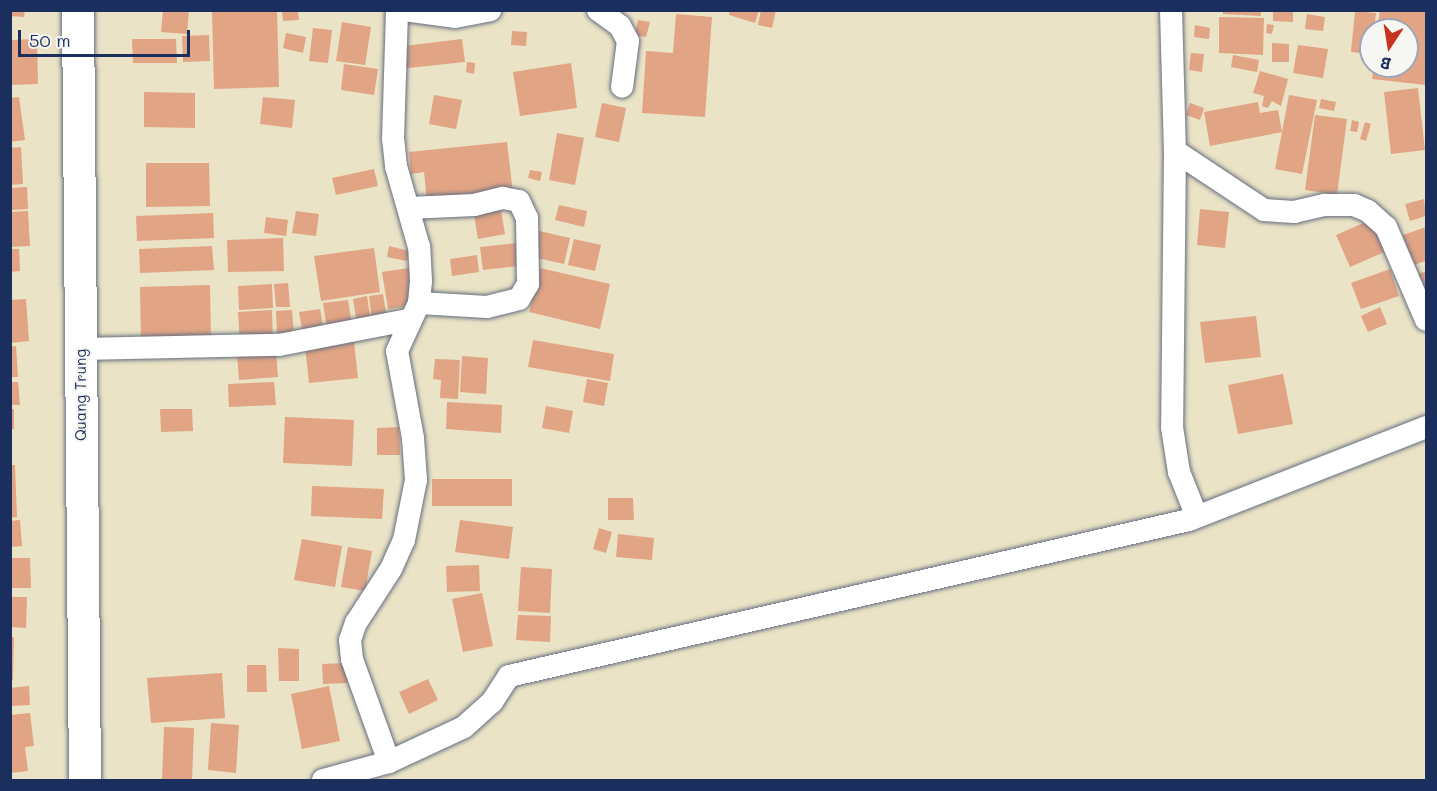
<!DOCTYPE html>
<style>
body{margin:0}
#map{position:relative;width:1437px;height:791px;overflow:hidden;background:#ebe3c5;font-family:Mali,sans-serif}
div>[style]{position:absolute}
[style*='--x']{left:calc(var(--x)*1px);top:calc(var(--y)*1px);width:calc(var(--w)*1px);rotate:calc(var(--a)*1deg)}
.building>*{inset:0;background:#e1a484}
.roads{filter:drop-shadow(0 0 2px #646e82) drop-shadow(0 0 2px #646e82)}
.street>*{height:22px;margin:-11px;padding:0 11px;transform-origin:11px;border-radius:11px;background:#fff}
.secondary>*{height:32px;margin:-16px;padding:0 16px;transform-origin:16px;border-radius:16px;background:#fff}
span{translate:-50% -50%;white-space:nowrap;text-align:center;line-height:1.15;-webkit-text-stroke:4.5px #f6f6f2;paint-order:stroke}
.street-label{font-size:15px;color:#1b2f5e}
.frame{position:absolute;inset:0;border:12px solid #1b2f5e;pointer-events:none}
.north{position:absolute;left:1359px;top:18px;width:60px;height:60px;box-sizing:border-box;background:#f6f6f2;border:2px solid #9ea6b7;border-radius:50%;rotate:192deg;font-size:16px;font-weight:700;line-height:24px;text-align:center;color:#1b2f5e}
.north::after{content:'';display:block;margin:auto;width:21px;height:27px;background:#c8321e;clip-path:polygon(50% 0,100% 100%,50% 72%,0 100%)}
.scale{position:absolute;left:18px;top:30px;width:172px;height:27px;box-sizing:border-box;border:3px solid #1b2f5e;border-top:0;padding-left:8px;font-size:18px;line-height:21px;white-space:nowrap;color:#1b2f5e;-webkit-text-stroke:4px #f6f6f2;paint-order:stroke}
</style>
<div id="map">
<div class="building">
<i style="clip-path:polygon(10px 10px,25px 10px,24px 17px,10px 16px)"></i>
<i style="clip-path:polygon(163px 10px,189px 10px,187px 34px,161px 32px)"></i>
<i style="clip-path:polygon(212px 10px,277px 10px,279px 87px,214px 89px)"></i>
<i style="clip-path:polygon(282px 10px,298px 10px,299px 20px,283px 21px)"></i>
<i style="clip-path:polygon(730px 10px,759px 10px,755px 23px,729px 15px)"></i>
<i style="clip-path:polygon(761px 10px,776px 10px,772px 28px,758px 25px)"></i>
<i style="clip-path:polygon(1223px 10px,1261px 10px,1261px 16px,1223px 14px)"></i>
<i style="clip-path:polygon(1273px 10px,1293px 10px,1293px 22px,1273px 21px)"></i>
<i style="clip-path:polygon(1380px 10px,1426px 10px,1426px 85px,1372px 79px,1374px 66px,1407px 66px,1407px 30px,1377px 30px)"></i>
<i style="clip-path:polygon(1355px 11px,1376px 13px,1371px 54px,1351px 52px)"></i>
<i style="clip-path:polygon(676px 14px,712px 17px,705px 117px,642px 113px,646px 51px,673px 53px)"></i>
<i style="clip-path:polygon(1307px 14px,1325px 17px,1323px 31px,1305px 29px)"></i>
<i style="clip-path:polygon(1219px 17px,1264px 18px,1263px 55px,1219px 53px)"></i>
<i style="clip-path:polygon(638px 20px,650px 22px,646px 37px,635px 35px)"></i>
<i style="clip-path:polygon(342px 22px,371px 27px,365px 65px,336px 61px)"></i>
<i style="clip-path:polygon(1267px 24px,1274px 25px,1272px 34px,1266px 33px)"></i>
<i style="clip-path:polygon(1195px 25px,1210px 28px,1209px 39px,1194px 37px)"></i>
<i style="clip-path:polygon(313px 28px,332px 30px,328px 63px,309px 61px)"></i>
<i style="clip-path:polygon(512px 31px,527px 32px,526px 46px,511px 45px)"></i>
<i style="clip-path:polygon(286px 33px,306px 37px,303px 53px,283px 48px)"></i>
<i style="clip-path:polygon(209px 35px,210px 61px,183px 62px,182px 36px)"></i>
<i style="clip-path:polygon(37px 39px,38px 84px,10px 85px,10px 40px)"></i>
<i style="clip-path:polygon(132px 39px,176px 39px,177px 63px,133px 63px)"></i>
<i style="clip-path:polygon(462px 39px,465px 62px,399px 69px,396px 47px)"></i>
<i style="clip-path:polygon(1272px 43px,1289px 44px,1289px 62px,1272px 62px)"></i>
<i style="clip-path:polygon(1298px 45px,1328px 49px,1323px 78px,1293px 73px)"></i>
<i style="clip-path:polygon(1191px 53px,1204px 54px,1202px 72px,1189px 70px)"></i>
<i style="clip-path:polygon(1233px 55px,1259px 60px,1257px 72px,1231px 67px)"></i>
<i style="clip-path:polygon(467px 62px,475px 63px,474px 74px,466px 72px)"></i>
<i style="clip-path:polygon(571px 63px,577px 108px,520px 116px,513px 72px)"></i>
<i style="clip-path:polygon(344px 64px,378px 69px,374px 95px,341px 90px)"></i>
<i style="clip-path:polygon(1260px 71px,1288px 79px,1281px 106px,1272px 101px,1268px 108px,1262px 106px,1264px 96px,1253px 93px)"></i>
<i style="clip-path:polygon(1418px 88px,1425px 150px,1391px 154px,1384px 92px)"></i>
<i style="clip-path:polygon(144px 92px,195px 93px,195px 128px,144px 127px)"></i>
<i style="clip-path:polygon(434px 95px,462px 100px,456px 129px,429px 124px)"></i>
<i style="clip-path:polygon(1289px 95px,1317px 100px,1302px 174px,1275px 169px)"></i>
<i style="clip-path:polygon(19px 97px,25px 140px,10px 142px,10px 98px)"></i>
<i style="clip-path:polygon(263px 97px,295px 100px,292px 128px,260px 124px)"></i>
<i style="clip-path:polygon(1321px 99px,1336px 102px,1334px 111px,1319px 108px)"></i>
<i style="clip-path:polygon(1258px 102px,1260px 113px,1278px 110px,1282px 132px,1210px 146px,1204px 112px)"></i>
<i style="clip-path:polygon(602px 103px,626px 108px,619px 142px,595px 137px)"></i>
<i style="clip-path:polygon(1190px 103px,1204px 108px,1200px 120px,1186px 115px)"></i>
<i style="clip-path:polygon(1315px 115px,1347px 119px,1337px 195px,1305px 190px)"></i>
<i style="clip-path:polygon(1352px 120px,1359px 122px,1357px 132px,1350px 131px)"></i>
<i style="clip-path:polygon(1365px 122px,1371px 124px,1366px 141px,1360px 139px)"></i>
<i style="clip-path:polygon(557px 133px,584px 138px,575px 185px,549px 180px)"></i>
<i style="clip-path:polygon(507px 142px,513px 193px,427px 202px,424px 172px,411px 174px,409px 152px)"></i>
<i style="clip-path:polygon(21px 147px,23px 184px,10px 185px,10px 148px)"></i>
<i style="clip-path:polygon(146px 163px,209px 163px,210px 206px,146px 207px)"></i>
<i style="clip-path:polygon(374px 169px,378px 186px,336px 195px,332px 178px)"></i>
<i style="clip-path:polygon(530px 170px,542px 172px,540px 181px,528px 178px)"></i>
<i style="clip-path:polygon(27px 187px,28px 209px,10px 210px,10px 188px)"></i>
<i style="clip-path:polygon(1424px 199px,1426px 216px,1410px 221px,1405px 204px)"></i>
<i style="clip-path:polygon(559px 205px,587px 211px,584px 227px,555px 220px)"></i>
<i style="clip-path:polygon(1200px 209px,1229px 212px,1225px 248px,1197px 245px)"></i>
<i style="clip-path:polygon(501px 210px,505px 234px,478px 239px,474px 214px)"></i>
<i style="clip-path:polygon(28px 211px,30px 246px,10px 247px,10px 212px)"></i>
<i style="clip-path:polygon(296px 211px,319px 214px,316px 236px,292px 233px)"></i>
<i style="clip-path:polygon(213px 213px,214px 238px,137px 241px,136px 216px)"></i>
<i style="clip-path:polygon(266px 217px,288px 220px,286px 236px,264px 233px)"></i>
<i style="clip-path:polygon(1375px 218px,1389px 250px,1350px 267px,1336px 235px)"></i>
<i style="clip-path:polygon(1426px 227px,1426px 261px,1413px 265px,1403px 235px)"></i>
<i style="clip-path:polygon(539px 231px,570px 238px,564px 264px,533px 257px)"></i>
<i style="clip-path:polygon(283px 238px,284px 271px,228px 272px,227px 240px)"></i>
<i style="clip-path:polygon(574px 239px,601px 245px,595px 271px,568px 265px)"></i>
<i style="clip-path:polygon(516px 243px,519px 266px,483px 270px,480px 247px)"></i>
<i style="clip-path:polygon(212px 246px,214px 270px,140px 273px,139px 249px)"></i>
<i style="clip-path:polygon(389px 246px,409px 251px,407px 261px,387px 257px)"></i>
<i style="clip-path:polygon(374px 248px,380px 292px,321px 301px,314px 256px)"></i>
<i style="clip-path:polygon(10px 249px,19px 249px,20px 271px,10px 272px)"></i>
<i style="clip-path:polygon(477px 255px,479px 272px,452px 276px,450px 259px)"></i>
<i style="clip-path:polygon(409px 268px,415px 305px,388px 309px,382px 272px)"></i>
<i style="clip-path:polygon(540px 268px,610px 284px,600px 329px,529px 312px)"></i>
<i style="clip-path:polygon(1390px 269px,1399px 296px,1361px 309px,1351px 283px)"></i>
<i style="clip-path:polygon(1426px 271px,1426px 307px,1413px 276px)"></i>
<i style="clip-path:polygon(288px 283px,290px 307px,276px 307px,274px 284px)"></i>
<i style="clip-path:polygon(272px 284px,273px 308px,239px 310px,238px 286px)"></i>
<i style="clip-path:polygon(210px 285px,211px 339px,141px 341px,140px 287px)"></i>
<i style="clip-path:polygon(383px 294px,387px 319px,372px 321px,369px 296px)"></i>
<i style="clip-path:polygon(367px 296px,371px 322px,357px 324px,353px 299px)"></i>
<i style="clip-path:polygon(26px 299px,29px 341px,10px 343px,10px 300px)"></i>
<i style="clip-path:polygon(348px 300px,352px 326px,327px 329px,323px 303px)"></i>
<i style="clip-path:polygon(1380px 307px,1387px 324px,1368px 332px,1361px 316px)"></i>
<i style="clip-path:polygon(320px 309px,324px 331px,303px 334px,299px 312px)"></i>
<i style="clip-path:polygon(272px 310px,273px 341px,240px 343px,238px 312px)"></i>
<i style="clip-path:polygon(292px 310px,294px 334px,277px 335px,276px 311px)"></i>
<i style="clip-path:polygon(1256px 316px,1261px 357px,1205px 363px,1200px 322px)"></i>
<i style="clip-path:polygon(533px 340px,614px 354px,610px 381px,528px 367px)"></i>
<i style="clip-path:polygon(354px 342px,358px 378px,309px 383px,305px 347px)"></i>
<i style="clip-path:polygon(16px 346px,18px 377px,10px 377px,10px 347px)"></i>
<i style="clip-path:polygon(276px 352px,278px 377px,239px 380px,237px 355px)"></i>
<i style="clip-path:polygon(462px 356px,488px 358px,486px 394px,460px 392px)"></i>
<i style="clip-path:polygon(435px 359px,460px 360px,458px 399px,440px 398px,441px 380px,433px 379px)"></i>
<i style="clip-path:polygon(1283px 374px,1293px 424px,1238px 434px,1228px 385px)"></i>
<i style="clip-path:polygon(587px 379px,608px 383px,604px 406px,583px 402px)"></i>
<i style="clip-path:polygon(10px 382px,18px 382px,20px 405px,10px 405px)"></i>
<i style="clip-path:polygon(274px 382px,276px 405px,229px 407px,228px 384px)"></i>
<i style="clip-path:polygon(447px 402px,502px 405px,501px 433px,446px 429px)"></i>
<i style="clip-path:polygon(546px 406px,573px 411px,569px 433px,542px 428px)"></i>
<i style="clip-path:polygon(10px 409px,14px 409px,14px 429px,10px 429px)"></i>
<i style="clip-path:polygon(160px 409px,192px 409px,193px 431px,161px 432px)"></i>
<i style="clip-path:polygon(285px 417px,354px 420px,352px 466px,283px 463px)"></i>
<i style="clip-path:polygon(399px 427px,400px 455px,377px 455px,377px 428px)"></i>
<i style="clip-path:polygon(10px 465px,15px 465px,17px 517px,10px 518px)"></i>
<i style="clip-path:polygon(432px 479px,512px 479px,512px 506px,432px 506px)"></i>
<i style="clip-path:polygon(312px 486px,384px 489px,382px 519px,311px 516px)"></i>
<i style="clip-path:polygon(608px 498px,633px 498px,634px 520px,608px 520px)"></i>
<i style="clip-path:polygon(20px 520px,22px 546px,10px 547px,10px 521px)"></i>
<i style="clip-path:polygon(460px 520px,513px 527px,509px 559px,455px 552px)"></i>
<i style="clip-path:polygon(599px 528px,612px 532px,606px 553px,593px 549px)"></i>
<i style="clip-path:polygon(618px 534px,654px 538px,652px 560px,616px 557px)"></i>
<i style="clip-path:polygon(302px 539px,342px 546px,335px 587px,294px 580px)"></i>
<i style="clip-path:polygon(348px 547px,372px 551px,365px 591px,341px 587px)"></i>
<i style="clip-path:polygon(10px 558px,30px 558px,31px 588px,10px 588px)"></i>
<i style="clip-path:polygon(479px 565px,480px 591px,447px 592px,446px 566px)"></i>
<i style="clip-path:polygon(521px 567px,552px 569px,550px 613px,518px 611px)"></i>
<i style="clip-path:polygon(482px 593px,493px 646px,463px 652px,452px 599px)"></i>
<i style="clip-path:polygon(10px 597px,27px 597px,26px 628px,10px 627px)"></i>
<i style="clip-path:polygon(518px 615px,551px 616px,550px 642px,516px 640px)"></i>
<i style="clip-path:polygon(10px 637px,14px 637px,13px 680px,10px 680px)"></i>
<i style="clip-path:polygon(278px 648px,299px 649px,299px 681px,279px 681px)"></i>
<i style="clip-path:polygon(347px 663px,347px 683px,323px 684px,322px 664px)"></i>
<i style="clip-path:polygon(247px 665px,266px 665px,267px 692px,247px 692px)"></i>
<i style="clip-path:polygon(222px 673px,225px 718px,151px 723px,147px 678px)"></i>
<i style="clip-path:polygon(428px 679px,438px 700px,409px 714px,399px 692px)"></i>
<i style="clip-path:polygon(29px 686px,30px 705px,10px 706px,10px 688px)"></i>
<i style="clip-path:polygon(329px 686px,340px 741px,302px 749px,291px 694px)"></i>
<i style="clip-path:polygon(30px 713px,34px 746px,25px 747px,28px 771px,10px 773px,10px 715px)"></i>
<i style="clip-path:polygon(211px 723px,239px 725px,236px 773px,208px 770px)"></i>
<i style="clip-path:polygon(164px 727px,194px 728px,192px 780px,162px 779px)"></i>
</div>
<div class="roads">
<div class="street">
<i style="--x:404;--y:10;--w:51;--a:7.8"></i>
<i style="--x:455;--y:17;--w:36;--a:-11"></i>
<i style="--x:598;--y:10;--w:27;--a:36"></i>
<i style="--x:620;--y:26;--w:17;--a:62"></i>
<i style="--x:628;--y:41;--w:46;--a:97.4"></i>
<i style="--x:1171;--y:10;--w:141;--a:88.4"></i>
<i style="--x:1175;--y:151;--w:276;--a:90.6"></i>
<i style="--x:1172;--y:427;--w:46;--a:81.2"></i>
<i style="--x:1179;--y:472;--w:48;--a:68.2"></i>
<i style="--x:1175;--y:151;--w:107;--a:33.5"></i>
<i style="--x:1264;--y:210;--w:30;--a:4"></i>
<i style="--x:1294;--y:212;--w:32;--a:-13"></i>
<i style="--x:1325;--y:205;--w:29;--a:0"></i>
<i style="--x:1354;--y:205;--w:15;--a:23"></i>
<i style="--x:1368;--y:211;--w:24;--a:42"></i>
<i style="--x:1386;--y:227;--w:101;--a:66.7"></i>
<i style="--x:409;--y:208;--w:65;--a:-2.6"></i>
<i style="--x:474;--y:205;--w:30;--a:-14"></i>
<i style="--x:503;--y:198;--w:16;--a:11"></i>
<i style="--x:519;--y:201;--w:19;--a:65"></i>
<i style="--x:527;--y:218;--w:66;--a:89.1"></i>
<i style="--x:528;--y:284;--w:17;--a:121"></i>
<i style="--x:519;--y:299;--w:33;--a:166"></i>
<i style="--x:487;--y:307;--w:68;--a:-176.6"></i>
<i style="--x:81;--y:349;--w:198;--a:-1.2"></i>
<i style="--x:279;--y:345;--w:131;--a:-11"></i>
<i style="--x:389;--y:762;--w:109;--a:-109.8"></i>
<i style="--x:352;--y:659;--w:19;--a:-96"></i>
<i style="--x:350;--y:640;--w:18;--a:-71"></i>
<i style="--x:356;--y:623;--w:64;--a:-57.1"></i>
<i style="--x:391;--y:569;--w:32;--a:-66"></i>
<i style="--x:404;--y:540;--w:61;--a:-78.7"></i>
<i style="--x:416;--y:480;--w:42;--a:-94.1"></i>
<i style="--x:413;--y:438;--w:88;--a:-100.4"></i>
<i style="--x:397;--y:351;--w:53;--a:-65.4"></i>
<i style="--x:419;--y:303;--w:22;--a:-85"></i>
<i style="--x:421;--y:281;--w:34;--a:-93"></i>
<i style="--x:419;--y:247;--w:84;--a:-105.9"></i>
<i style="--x:396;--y:166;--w:27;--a:-96"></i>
<i style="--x:393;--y:139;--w:129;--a:-88.2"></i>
<i style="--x:323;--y:780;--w:68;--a:-15.3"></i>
<i style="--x:389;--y:762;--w:83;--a:-25"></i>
<i style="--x:464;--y:727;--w:38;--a:-42"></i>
<i style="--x:492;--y:702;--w:31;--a:-57"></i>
<i style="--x:509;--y:676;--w:698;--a:-12.92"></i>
<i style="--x:1189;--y:520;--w:255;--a:-21.4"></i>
</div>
<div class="secondary">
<i style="--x:78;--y:10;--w:770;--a:89.48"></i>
</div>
</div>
<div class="street-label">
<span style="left:81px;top:395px;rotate:-90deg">Quang Trung</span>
</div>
<div class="frame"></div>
<div class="north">B</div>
<div class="scale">50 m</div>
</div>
